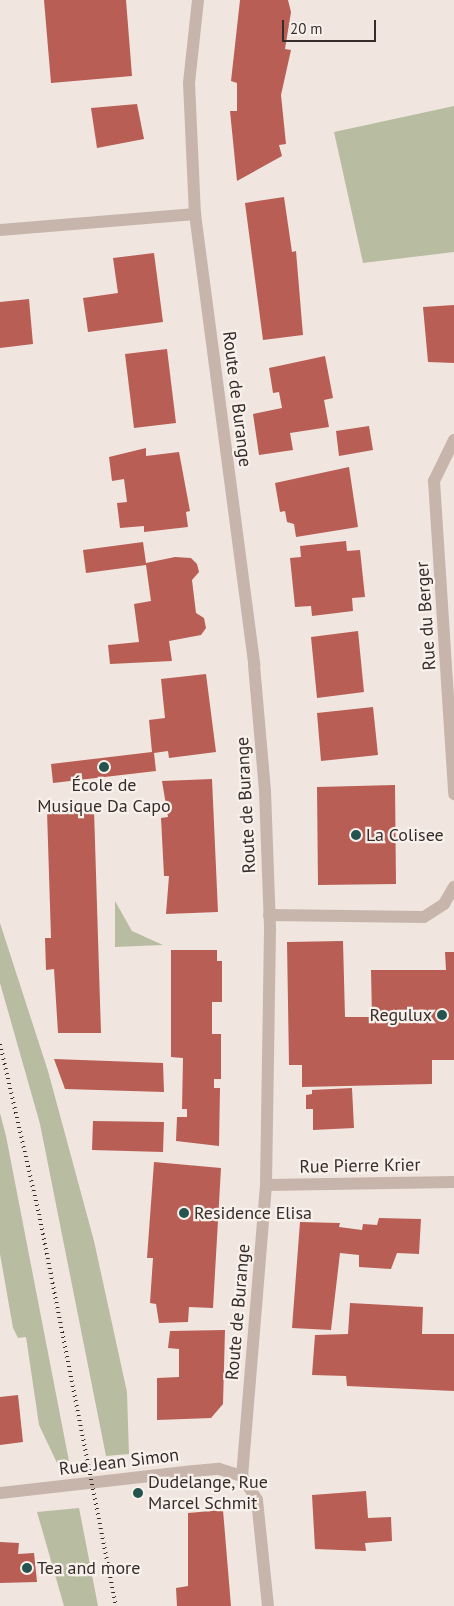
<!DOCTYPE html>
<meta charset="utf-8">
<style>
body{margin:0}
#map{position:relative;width:454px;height:1606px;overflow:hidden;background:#f0e6df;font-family:"PT Sans",sans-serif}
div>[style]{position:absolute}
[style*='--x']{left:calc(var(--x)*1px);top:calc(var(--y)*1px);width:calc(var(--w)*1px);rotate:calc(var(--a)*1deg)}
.green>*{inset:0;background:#b8bda1}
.building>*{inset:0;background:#b85e55}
.lane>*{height:12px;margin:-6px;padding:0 6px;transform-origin:6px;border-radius:6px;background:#c7b5ac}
.street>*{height:12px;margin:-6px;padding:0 6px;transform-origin:6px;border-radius:6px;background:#c7b5ac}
.rail>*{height:4px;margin-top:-2px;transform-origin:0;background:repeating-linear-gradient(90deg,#362c2a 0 1px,transparent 0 5px)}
.dots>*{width:14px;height:14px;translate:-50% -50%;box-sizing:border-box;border:2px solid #f8f0eb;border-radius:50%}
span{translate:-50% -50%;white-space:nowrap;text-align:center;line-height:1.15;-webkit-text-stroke:4.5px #f8f0eb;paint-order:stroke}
.street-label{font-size:18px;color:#362c2a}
.poi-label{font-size:18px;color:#362c2a}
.left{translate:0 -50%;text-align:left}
.right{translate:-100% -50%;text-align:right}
.scale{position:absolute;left:282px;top:20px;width:94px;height:22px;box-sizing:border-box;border:2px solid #362c2a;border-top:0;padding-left:6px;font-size:15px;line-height:18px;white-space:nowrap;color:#362c2a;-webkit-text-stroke:4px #f8f0eb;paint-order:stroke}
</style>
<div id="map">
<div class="green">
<i style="clip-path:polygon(454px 106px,454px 252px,363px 263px,334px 132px)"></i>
<i style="clip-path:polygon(115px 901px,132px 931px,163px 945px,115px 947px)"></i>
<i style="clip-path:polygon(0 923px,48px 1071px,94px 1241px,127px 1392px,129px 1454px,106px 1456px,40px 1124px,0 983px)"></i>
<i style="clip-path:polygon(0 1113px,6px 1136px,69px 1461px,57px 1463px,39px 1425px,26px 1337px,18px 1338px,13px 1328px,0 1254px)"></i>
<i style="clip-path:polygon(79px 1508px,81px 1518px,98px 1606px,64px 1606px,37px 1512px)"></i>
</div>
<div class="building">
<i style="clip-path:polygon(44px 0,126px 0,132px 76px,51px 83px)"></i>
<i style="clip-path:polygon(240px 0,288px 0,291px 12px,285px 49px,291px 50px,281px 95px,286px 144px,279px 145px,282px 156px,237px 181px,230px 111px,237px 111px,237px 83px,231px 81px)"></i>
<i style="clip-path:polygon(137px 104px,144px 139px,97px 148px,91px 108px)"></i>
<i style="clip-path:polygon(284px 197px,292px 252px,296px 251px,303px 335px,263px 340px,245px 203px)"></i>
<i style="clip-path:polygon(154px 253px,163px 322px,88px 332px,83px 298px,118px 293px,113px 258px)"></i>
<i style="clip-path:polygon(29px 299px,33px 344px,0 348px,0 302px)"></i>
<i style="clip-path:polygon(454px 305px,454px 363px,428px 362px,423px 307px)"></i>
<i style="clip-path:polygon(167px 349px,176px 423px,134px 428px,125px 354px)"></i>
<i style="clip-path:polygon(325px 356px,333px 398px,324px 400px,329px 427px,290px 433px,293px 450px,259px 455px,253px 414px,282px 408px,279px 392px,273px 393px,269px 368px)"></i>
<i style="clip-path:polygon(369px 426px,373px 450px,339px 456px,336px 431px)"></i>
<i style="clip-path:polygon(146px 448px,146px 456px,179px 452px,190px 511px,186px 512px,188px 527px,144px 532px,144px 526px,120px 528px,117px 503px,127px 502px,124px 479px,112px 481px,109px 457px)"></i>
<i style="clip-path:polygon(349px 467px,358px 527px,296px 537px,294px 524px,287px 522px,285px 511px,280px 512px,275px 483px)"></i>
<i style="clip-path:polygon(346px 541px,347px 551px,360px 550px,365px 597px,352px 598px,353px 611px,312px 616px,311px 606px,295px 607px,290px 558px,301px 557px,300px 546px)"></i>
<i style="clip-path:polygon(143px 542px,146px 563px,175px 557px,191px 558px,197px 564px,199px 572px,192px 580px,196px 613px,204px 618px,206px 628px,201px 635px,169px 641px,172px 661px,110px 664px,108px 645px,139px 642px,134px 604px,151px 601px,146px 565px,86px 573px,83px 550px)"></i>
<i style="clip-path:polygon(358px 631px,364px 692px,317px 698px,311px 637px)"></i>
<i style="clip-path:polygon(206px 674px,216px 752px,169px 758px,168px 751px,154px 753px,156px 771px,53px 783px,51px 764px,152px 752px,149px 720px,165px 718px,161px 679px)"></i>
<i style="clip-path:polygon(373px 707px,378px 755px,321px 761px,317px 713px)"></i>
<i style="clip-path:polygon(212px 779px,218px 912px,166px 914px,169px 876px,164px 876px,161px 818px,168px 817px,162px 781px)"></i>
<i style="clip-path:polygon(395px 785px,396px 884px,318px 885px,317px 787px)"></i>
<i style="clip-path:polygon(94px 810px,101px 1033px,58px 1033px,54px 969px,46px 970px,45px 938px,51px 938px,47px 811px)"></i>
<i style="clip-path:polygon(343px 941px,345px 1017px,372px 1017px,371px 970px,446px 970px,445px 952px,454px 952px,454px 1060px,432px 1060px,432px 1084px,302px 1087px,302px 1065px,289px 1065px,287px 942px)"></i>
<i style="clip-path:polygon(171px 950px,217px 950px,217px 961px,222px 961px,222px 1002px,212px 1002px,212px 1034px,221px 1034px,221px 1079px,214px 1079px,214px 1088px,220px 1088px,219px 1146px,176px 1141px,177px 1117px,187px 1117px,187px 1109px,182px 1109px,183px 1058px,171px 1057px)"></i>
<i style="clip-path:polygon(54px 1059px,163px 1063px,164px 1092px,65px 1089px)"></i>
<i style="clip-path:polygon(352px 1088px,354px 1128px,313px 1130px,313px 1109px,306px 1109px,306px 1095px,312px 1094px,312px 1090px)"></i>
<i style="clip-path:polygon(93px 1121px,164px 1122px,163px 1152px,92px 1150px)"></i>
<i style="clip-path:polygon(154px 1162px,221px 1168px,213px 1308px,189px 1307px,188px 1322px,159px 1323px,156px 1304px,150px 1303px,153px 1258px,147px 1258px)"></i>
<i style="clip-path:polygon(379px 1218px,421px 1219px,419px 1254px,397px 1253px,391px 1269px,359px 1267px,359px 1255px,340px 1253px,331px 1330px,292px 1328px,300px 1222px,340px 1223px,339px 1227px,362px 1230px,363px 1224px,377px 1225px)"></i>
<i style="clip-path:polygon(350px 1303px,423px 1307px,422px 1334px,454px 1334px,454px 1391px,347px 1386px,346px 1376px,312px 1375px,315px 1335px,348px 1334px)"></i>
<i style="clip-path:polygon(225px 1330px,223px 1404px,211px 1418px,157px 1420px,157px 1378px,179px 1377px,179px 1349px,168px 1348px,170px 1331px)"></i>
<i style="clip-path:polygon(18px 1395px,23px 1442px,0 1445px,0 1397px)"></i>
<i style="clip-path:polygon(366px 1491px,368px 1518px,391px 1517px,392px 1541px,365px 1543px,366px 1551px,315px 1549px,312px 1495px)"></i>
<i style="clip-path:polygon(223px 1510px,231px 1606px,177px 1606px,176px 1588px,188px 1586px,188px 1513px)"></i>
<i style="clip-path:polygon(0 1542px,19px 1543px,18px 1554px,34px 1553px,37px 1582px,0 1583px)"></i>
</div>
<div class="lane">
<i style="--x:0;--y:230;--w:196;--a:-4.7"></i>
</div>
<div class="street">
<i style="--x:198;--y:0;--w:83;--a:96.2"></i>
<i style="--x:189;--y:83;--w:131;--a:87.4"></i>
<i style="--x:195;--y:214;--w:455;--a:82.5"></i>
<i style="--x:254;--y:665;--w:126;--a:85"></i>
<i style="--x:265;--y:791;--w:139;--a:87.9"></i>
<i style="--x:270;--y:930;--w:255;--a:90.9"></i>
<i style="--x:266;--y:1185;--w:292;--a:94.7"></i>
<i style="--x:242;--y:1476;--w:28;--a:58"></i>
<i style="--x:257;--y:1500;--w:107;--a:84.1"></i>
<i style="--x:454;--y:440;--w:46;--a:116"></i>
<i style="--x:434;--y:481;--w:314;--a:86.3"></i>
<i style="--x:269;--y:915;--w:155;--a:0.7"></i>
<i style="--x:424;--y:917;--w:24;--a:-33"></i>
<i style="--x:444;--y:904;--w:20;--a:-60"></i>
<i style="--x:266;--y:1185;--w:188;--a:-0.9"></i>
<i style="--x:0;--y:1493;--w:195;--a:-6.5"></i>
<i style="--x:194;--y:1471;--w:25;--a:-5"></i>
<i style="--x:219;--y:1469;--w:24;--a:17"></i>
</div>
<div class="rail">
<i style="--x:0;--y:1044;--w:174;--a:77.1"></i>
<i style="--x:39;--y:1214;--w:399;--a:78.9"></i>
</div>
<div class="dots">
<i style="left:104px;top:767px;background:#25534f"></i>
<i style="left:356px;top:835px;background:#25534f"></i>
<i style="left:442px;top:1015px;background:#25534f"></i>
<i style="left:184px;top:1213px;background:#25534f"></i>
<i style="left:138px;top:1493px;background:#25534f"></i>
<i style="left:27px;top:1568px;background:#25534f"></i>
</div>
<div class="street-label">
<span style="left:237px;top:399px;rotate:83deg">Route de Burange</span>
<span style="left:426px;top:616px;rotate:-94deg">Rue du Berger</span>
<span style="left:246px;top:805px;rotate:-93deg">Route de Burange</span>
<span style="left:360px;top:1166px;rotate:-1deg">Rue Pierre Krier</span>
<span style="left:238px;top:1312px;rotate:-85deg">Route de Burange</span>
<span style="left:119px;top:1462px;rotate:-7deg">Rue Jean Simon</span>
</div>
<div class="poi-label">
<span style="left:104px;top:796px">École de<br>Musique Da Capo</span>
<span class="left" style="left:366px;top:835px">La Colisee</span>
<span class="right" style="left:432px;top:1015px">Regulux</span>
<span class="left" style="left:194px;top:1213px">Residence Elisa</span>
<span class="left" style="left:148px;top:1493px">Dudelange, Rue<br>Marcel Schmit</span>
<span class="left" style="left:37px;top:1568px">Tea and more</span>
</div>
<div class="scale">20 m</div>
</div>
